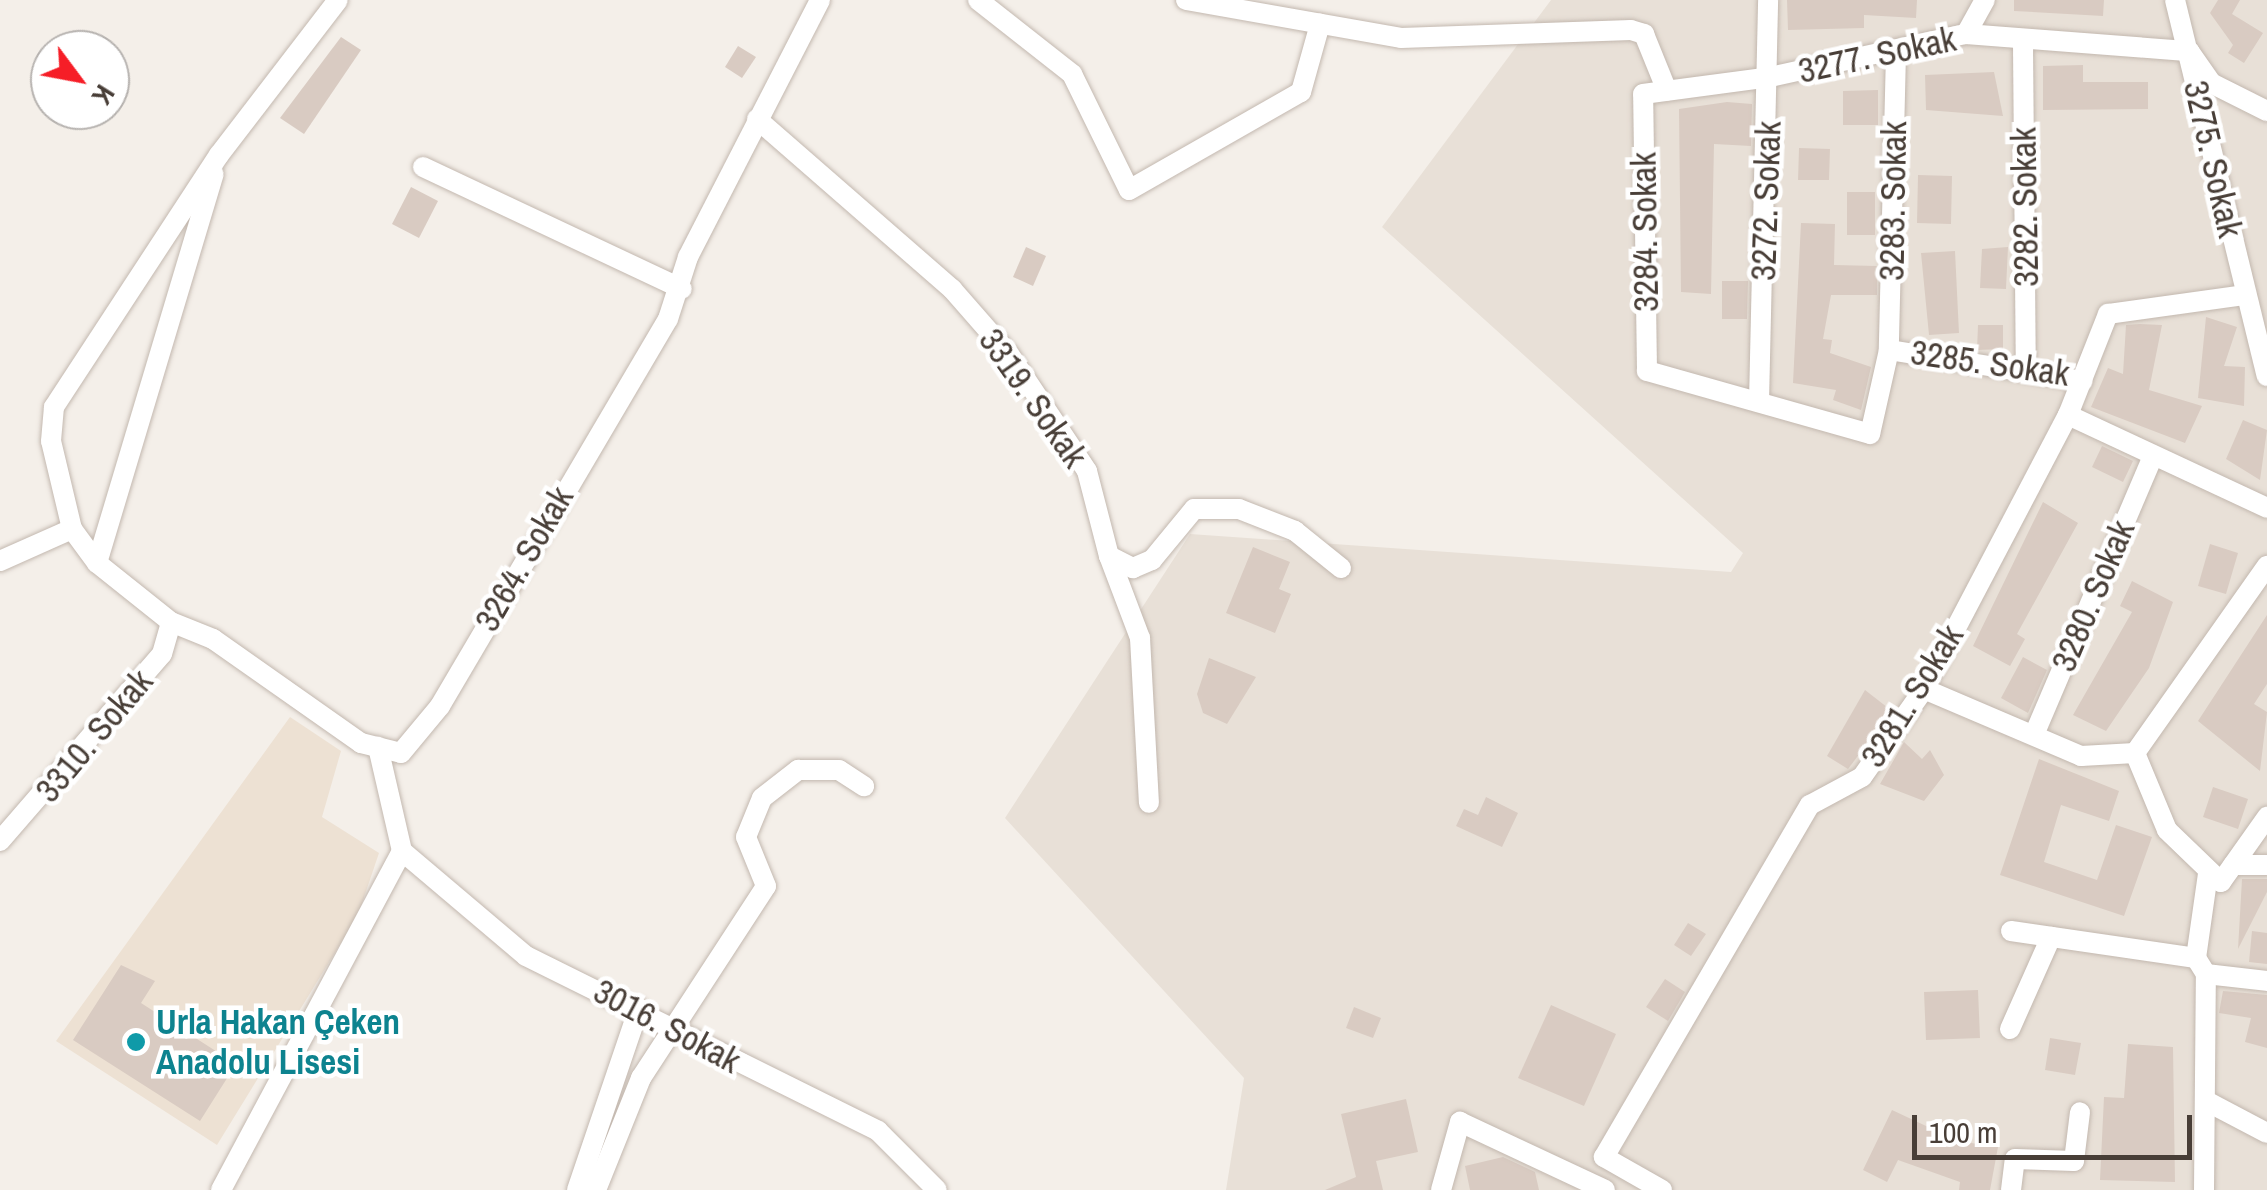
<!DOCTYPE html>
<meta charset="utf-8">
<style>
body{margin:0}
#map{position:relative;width:2267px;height:1190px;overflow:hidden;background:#f4efe9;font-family:"Archivo Narrow",sans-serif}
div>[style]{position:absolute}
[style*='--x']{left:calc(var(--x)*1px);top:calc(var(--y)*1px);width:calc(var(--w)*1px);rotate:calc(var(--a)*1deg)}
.residential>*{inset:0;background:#e8e0d7}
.education>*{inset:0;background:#ede1d3}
.building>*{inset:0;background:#d9cbc2}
.roads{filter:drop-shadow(0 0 2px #c3b8af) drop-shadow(0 0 2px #c3b8af)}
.minor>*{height:20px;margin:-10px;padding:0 10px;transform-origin:10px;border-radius:10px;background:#fff}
.dots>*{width:28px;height:28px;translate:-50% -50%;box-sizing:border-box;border:5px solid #fff;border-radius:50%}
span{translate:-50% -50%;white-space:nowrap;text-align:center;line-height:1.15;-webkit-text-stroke:9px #fff;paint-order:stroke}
.street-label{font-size:35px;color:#483e37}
.culture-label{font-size:35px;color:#0d838f;font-weight:700}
.left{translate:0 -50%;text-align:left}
.north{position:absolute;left:30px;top:30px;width:100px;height:100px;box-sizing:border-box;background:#fff;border:2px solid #b6b2af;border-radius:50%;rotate:122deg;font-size:28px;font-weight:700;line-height:40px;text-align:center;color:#483e37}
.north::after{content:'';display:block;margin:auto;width:35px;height:45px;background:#f61e27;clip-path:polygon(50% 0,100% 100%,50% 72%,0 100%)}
.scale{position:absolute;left:1912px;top:1115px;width:280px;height:45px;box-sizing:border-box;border:5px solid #483e37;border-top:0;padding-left:12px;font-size:30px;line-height:35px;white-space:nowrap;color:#483e37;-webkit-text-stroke:8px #fff;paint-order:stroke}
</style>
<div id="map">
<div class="residential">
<i style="clip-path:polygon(1551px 0,2267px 0,2267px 1190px,1226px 1190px,1244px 1078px,1005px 818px,1190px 534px,1731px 572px,1743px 553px,1382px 227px)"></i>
</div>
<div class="education">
<i style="clip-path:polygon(290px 717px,341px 751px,322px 817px,379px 853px,358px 915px,217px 1145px,56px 1041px)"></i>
</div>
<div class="building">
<i style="clip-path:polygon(1787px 0,1917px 0,1916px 18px,1864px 15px,1864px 28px,1788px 30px)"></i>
<i style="clip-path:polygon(2014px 0,2104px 0,2103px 16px,2014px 11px)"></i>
<i style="clip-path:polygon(2218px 0,2240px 0,2232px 14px,2263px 33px,2244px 63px,2228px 53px,2233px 45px,2210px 13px)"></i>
<i style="clip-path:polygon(341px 37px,361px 50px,304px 134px,280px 118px)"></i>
<i style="clip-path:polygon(738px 46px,756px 57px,742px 78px,725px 67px)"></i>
<i style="clip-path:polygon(2083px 65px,2083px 82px,2148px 82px,2148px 109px,2043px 110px,2043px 66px)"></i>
<i style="clip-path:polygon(1994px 72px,2003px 116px,1926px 110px,1925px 75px)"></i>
<i style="clip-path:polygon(1878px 90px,1878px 125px,1843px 125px,1843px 91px)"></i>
<i style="clip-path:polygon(1727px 102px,1752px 104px,1751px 146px,1714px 144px,1711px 294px,1681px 292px,1679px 109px)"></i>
<i style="clip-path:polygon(1799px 148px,1830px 149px,1829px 180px,1798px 180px)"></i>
<i style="clip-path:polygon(1918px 175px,1952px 176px,1951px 224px,1917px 223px)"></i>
<i style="clip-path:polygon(411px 187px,438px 201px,419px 238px,392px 224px)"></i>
<i style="clip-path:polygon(1847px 192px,1875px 192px,1875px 235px,1847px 235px)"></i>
<i style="clip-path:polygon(1801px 223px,1835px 224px,1834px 265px,1877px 266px,1877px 295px,1831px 295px,1823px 339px,1832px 340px,1830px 353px,1871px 367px,1861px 410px,1833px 400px,1836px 390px,1793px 383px)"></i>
<i style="clip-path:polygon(1026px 247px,1046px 256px,1033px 286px,1013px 277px)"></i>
<i style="clip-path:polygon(2008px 247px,2006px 289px,1980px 288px,1982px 249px)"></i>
<i style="clip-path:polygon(1955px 251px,1959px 333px,1929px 335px,1921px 253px)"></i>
<i style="clip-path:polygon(1722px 281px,1748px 281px,1747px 319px,1722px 319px)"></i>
<i style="clip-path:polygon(2206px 317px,2237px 327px,2224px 366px,2245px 367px,2244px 406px,2198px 398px)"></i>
<i style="clip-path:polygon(2140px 324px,2162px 325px,2149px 390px,2202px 406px,2185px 443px,2091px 407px,2108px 368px,2123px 374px,2126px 325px)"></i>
<i style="clip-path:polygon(1978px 325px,2003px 325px,2003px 349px,1977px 350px)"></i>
<i style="clip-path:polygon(2243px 420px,2267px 430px,2260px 480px,2226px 459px)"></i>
<i style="clip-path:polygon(2102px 446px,2133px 461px,2123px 482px,2092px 467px)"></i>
<i style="clip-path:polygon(2043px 502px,2078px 523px,2017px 634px,2025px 639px,2010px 666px,1973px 646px)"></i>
<i style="clip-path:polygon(2210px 544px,2238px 553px,2226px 594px,2198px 586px)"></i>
<i style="clip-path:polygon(1253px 547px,1290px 562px,1279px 589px,1291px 594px,1275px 633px,1226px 613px)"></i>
<i style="clip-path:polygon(2132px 581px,2173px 602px,2149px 668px,2106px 731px,2073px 715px,2132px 612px,2120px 606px)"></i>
<i style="clip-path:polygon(2267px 615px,2267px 684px,2254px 704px,2267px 712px,2260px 771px,2198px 721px)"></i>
<i style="clip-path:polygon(2023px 657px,2047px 670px,2028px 713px,2001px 698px)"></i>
<i style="clip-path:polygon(1209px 658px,1256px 677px,1227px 724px,1203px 713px,1197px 694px)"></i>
<i style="clip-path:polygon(1865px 690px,1892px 711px,1848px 769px,1827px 756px)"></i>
<i style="clip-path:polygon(1904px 742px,1922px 759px,1930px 750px,1944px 775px,1924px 801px,1880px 784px)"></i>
<i style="clip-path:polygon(2039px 759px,2119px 791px,2109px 821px,2061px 805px,2044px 862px,2097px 880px,2116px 825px,2152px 837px,2124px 916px,2000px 875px)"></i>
<i style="clip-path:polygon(2213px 787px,2248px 799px,2238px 829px,2203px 817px)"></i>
<i style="clip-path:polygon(1486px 797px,1518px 813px,1502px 847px,1456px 826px,1464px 809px,1478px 815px)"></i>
<i style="clip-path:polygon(2242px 879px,2267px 879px,2267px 892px,2238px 949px)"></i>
<i style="clip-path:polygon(1688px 923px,1706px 934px,1691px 956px,1674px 945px)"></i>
<i style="clip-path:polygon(2252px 931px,2267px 933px,2267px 964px,2249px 962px)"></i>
<i style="clip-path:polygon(121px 965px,155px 981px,141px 1003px,236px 1064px,200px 1121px,73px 1040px)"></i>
<i style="clip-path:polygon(1665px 979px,1685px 992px,1668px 1021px,1646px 1007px)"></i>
<i style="clip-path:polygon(1978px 990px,1980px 1038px,1926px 1040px,1924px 992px)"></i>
<i style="clip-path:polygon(2223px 991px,2267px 995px,2267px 1048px,2245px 1042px,2251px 1018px,2219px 1013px)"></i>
<i style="clip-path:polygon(1551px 1005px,1616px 1034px,1584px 1106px,1518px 1078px)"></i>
<i style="clip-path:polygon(1354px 1007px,1381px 1018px,1373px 1038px,1346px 1028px)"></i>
<i style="clip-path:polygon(2050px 1038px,2081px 1043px,2075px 1075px,2045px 1070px)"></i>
<i style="clip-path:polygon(2128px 1044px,2173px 1047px,2175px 1182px,2100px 1180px,2104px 1097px,2124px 1098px)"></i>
<i style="clip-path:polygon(1406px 1099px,1418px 1152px,1376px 1161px,1383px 1190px,1325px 1190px,1356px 1177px,1341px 1114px)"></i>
<i style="clip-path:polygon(1892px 1110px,1958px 1141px,1998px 1147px,1990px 1190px,1959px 1190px,1960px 1182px,1898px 1160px,1887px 1182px,1863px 1170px)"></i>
<i style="clip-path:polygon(1503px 1157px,1535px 1172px,1539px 1190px,1470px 1190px,1465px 1166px)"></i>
</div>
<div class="roads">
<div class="minor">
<i style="--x:978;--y:0;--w:120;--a:38.2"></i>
<i style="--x:1072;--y:74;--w:129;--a:63.8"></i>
<i style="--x:1129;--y:190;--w:198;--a:-29.7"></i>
<i style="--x:1301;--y:92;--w:71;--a:-74.4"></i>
<i style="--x:1186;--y:0;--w:218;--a:10"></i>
<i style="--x:1401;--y:38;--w:230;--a:-2"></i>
<i style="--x:1631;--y:30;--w:14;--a:17"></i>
<i style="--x:1644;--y:34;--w:61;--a:68"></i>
<i style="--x:2175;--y:0;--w:387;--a:76.3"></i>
<i style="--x:1966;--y:34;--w:39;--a:-61"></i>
<i style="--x:2023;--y:45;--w:325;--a:89.5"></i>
<i style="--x:1896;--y:53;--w:297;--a:91.4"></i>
<i style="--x:1889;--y:350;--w:86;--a:102.7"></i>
<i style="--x:1870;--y:434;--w:232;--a:-164.2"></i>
<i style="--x:1647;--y:371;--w:277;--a:-90.8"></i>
<i style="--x:1643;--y:94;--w:128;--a:-7.6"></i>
<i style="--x:1770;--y:77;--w:201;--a:-12.4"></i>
<i style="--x:1966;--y:34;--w:224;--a:4.4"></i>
<i style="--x:2189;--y:51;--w:39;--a:55"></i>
<i style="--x:2211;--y:83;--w:63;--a:26.6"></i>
<i style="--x:757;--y:119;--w:259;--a:41.1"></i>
<i style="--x:952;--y:289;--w:86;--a:48.8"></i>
<i style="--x:1009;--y:354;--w:141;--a:56.3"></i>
<i style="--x:1087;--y:471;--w:88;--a:75.5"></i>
<i style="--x:1109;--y:556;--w:27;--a:27"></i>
<i style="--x:1133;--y:568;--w:21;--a:-23"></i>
<i style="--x:1152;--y:560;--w:66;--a:-50.5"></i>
<i style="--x:1194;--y:509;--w:45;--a:0"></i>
<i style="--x:1239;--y:509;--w:60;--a:21.4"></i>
<i style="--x:1295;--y:531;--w:59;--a:38.8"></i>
<i style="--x:423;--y:167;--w:286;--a:25.2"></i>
<i style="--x:1889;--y:350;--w:196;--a:9.1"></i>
<i style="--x:1759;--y:402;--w:402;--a:-88.7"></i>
<i style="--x:2068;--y:415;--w:220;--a:25"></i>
<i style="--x:72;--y:529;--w:42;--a:53.7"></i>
<i style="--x:97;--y:563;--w:95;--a:38.6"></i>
<i style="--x:171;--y:622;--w:45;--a:22"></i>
<i style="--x:213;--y:639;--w:181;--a:35.1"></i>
<i style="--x:361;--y:743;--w:41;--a:14"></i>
<i style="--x:401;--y:753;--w:61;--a:-50.3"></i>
<i style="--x:440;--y:706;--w:449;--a:-59.5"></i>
<i style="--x:668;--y:319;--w:65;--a:-72.1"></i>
<i style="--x:688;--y:257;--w:289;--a:-62.8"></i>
<i style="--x:72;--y:529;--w:90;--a:-103.4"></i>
<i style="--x:51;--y:441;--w:34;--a:-85"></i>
<i style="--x:54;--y:407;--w:301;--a:-56.8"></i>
<i style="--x:219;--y:155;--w:195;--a:-52.5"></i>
<i style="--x:1109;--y:556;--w:88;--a:69.3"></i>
<i style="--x:1140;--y:638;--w:165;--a:86.9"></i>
<i style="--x:0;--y:561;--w:79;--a:-24"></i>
<i style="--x:97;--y:563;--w:406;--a:-73.3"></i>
<i style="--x:1924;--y:689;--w:171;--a:23.1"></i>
<i style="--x:2081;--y:756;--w:54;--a:-3.2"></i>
<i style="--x:2034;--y:735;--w:303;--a:-66.9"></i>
<i style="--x:2135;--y:753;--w:83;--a:67.4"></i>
<i style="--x:2167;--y:830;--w:75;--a:43.9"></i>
<i style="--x:2221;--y:882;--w:80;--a:-54.7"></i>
<i style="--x:2135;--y:753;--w:229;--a:-54.8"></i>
<i style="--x:0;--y:841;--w:247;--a:-49.1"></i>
<i style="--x:162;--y:654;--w:33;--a:-74"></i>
<i style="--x:402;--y:851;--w:162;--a:40.3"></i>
<i style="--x:526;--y:956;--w:393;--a:26.4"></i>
<i style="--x:878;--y:1131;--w:83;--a:45"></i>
<i style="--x:2233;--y:865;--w:34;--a:0"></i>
<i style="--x:2011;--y:931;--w:187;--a:8.3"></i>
<i style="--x:2206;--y:974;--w:61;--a:6.5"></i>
<i style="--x:2010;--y:1029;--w:101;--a:-66"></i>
<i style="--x:2210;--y:1103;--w:64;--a:27.8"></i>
<i style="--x:221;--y:1190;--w:384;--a:-61.9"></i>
<i style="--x:402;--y:851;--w:107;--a:-103"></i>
<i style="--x:577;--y:1190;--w:192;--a:-71.2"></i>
<i style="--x:596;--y:1190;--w:121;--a:-68.1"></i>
<i style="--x:641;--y:1078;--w:229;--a:-56.9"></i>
<i style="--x:766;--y:886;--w:53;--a:-112.2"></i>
<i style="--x:746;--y:837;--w:42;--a:-67.7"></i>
<i style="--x:762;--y:798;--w:46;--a:-37.9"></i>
<i style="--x:798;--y:770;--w:41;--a:0"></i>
<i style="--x:839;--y:770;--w:30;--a:33"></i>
<i style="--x:1441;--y:1190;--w:71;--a:-74.4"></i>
<i style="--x:1460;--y:1122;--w:160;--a:25.1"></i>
<i style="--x:1662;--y:1190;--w:67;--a:-150.4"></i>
<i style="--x:1604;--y:1157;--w:408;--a:-59.7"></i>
<i style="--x:1810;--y:805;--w:59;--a:-28.3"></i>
<i style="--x:1862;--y:777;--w:108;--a:-54.8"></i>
<i style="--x:1924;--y:689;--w:310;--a:-62.3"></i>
<i style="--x:2068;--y:415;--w:109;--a:-68.4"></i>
<i style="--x:2108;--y:314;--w:138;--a:-7.9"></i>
<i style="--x:2011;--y:1190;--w:31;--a:-83"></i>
<i style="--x:2015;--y:1159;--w:59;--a:1.9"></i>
<i style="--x:2074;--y:1161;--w:49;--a:-83"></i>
<i style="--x:2204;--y:1190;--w:216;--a:-89.5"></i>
<i style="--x:2206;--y:974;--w:19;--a:-122"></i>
<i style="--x:2196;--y:958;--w:85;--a:-81.9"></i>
</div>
</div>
<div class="dots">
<i style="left:136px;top:1042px;background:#0f9aa8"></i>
</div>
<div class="street-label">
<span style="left:1877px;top:55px;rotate:-12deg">3277. Sokak</span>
<span style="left:2213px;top:159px;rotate:77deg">3275. Sokak</span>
<span style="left:1766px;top:201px;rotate:-88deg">3272. Sokak</span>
<span style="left:1893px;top:201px;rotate:-89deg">3283. Sokak</span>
<span style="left:2025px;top:207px;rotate:-91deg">3282. Sokak</span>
<span style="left:1645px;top:232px;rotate:-91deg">3284. Sokak</span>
<span style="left:1990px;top:363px;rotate:8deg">3285. Sokak</span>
<span style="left:1033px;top:398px;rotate:55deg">3319. Sokak</span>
<span style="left:524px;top:559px;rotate:-60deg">3264. Sokak</span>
<span style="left:2093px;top:596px;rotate:-67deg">3280. Sokak</span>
<span style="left:1912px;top:696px;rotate:-58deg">3281. Sokak</span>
<span style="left:94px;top:736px;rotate:-50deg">3310. Sokak</span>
<span style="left:667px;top:1026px;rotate:28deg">3016. Sokak</span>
</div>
<div class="culture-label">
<span class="left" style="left:156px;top:1042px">Urla Hakan Çeken<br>Anadolu Lisesi</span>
</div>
<div class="north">K</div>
<div class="scale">100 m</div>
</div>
